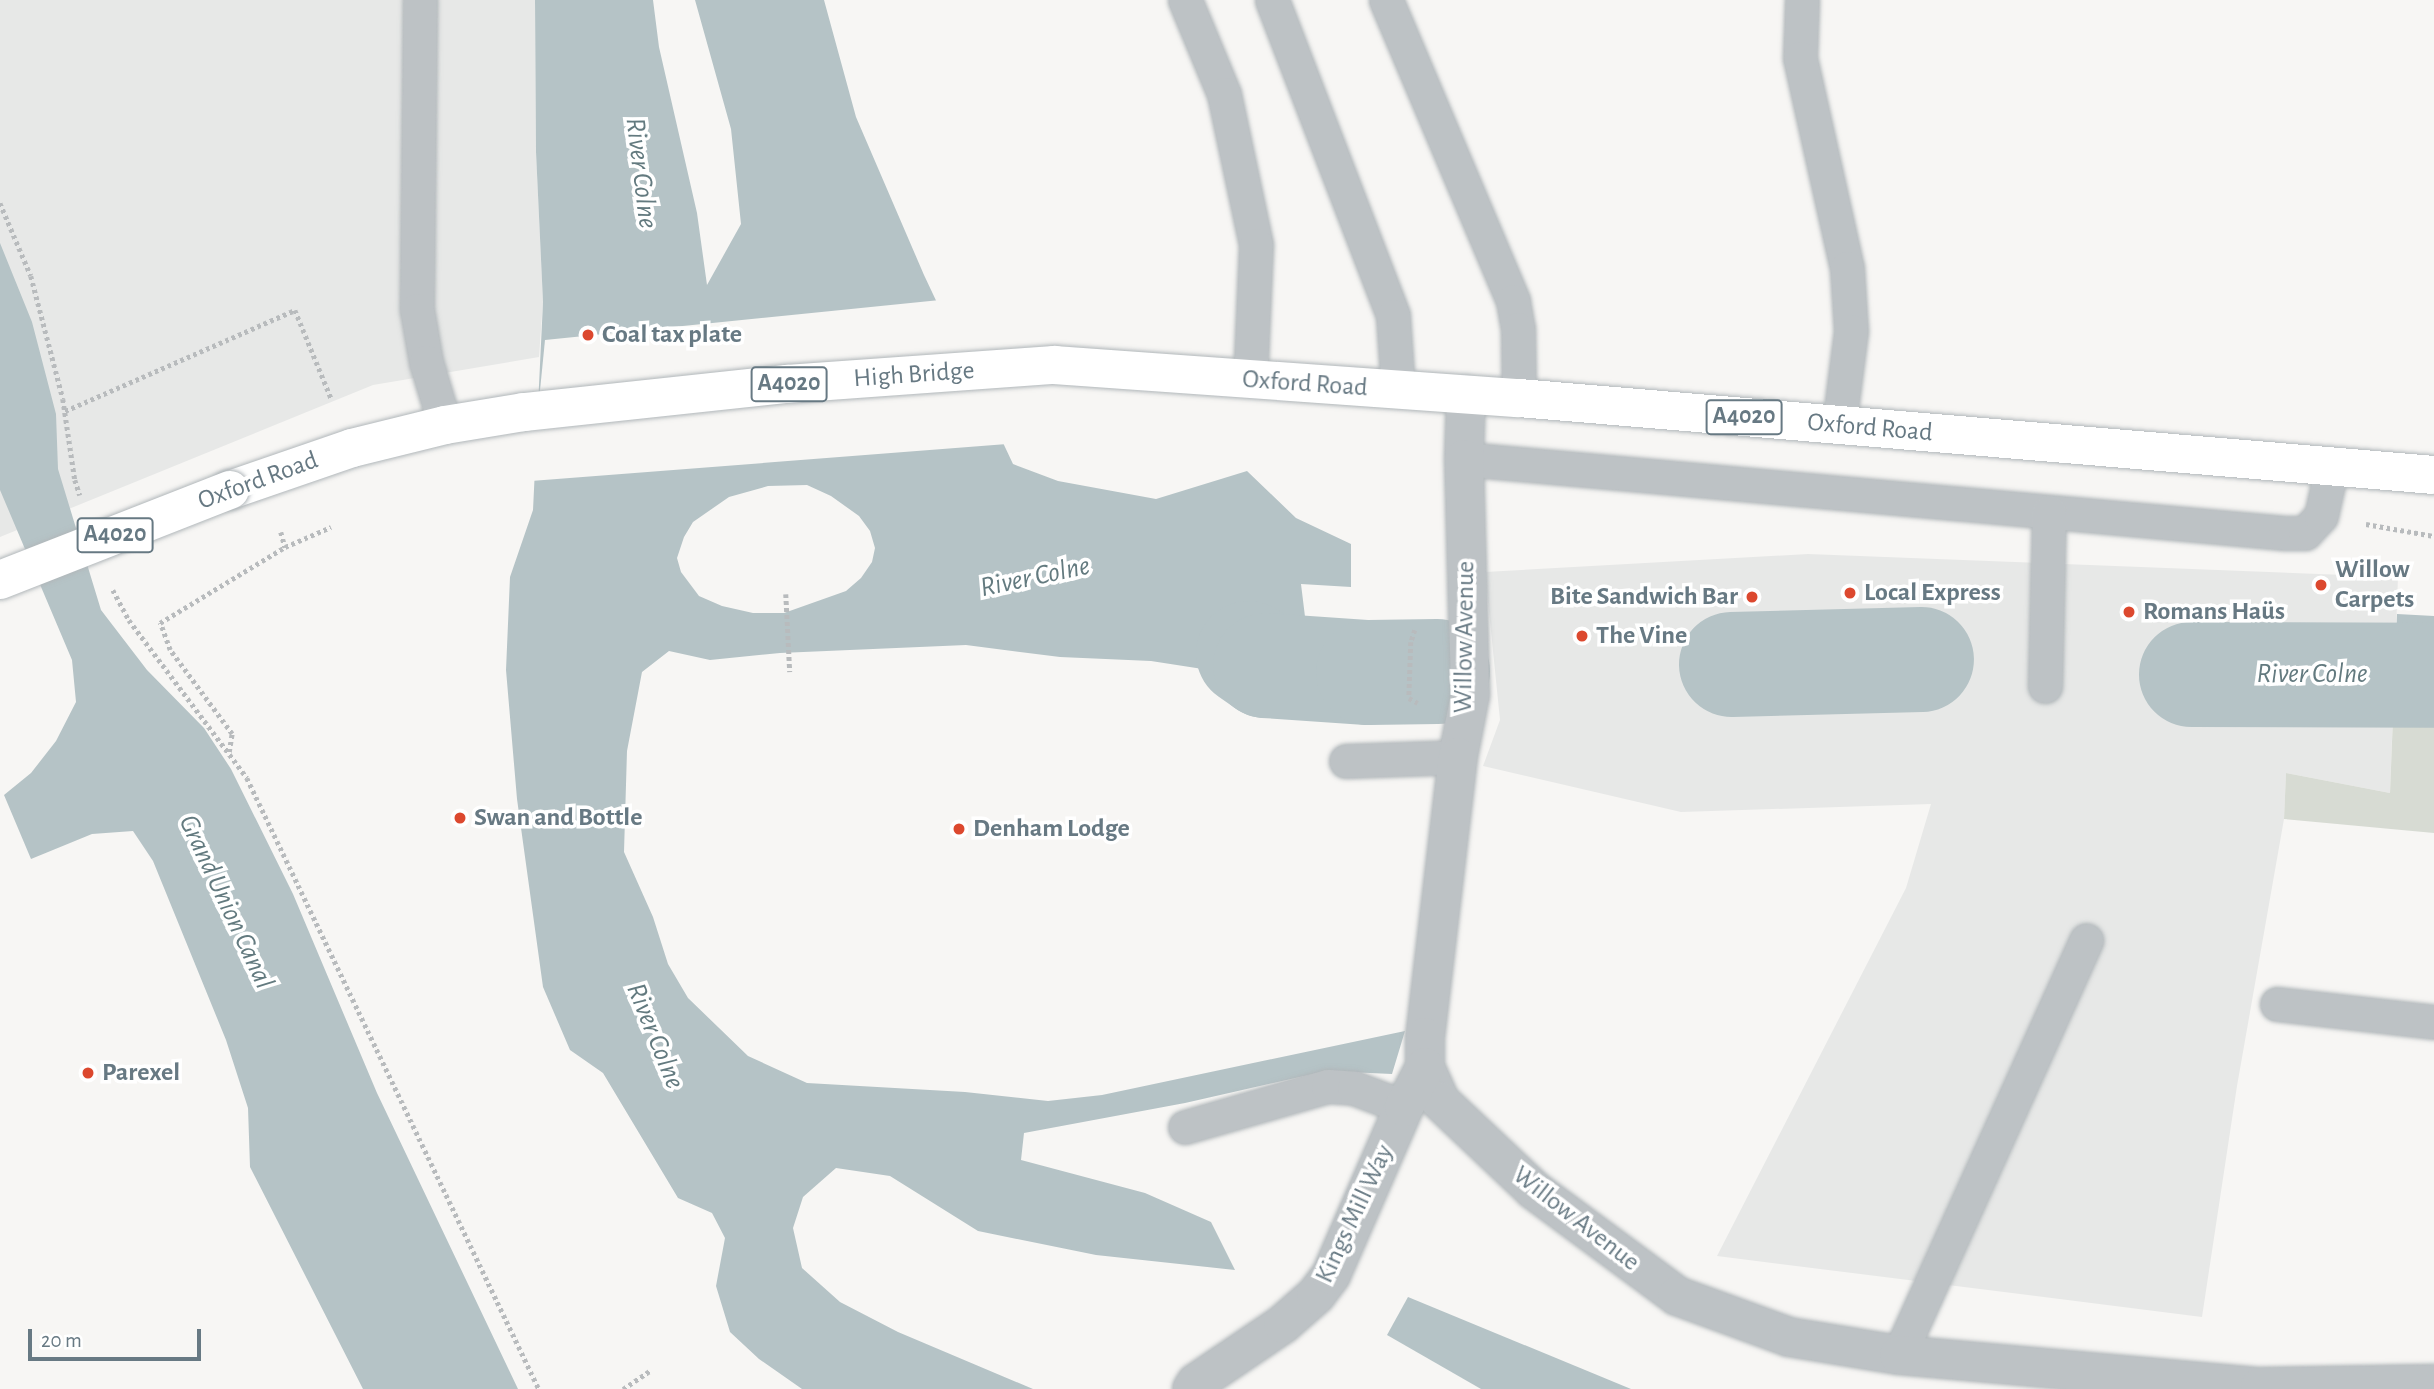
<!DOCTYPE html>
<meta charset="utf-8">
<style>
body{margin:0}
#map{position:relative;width:2434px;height:1389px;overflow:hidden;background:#f7f6f4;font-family:"Alegreya Sans",sans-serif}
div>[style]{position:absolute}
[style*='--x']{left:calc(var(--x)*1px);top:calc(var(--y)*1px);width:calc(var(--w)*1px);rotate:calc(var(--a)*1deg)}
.built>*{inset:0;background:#e7e8e7}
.green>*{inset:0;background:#d7dbd3}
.water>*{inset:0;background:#b5c3c6}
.pier>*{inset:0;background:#f7f6f4}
.river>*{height:105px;margin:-52.5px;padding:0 52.5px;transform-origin:52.5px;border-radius:52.5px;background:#b5c3c6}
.path>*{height:4.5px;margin-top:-2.25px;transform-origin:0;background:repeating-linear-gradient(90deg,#b8bbbd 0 3.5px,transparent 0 7px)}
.roads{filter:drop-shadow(0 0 2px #b1b7ba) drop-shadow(0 0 2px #b1b7ba)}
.lane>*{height:33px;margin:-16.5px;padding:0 16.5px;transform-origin:16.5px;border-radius:16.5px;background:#bdc2c5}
.street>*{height:38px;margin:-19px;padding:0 19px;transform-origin:19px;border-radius:19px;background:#bdc2c5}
.primary>*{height:38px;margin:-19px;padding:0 19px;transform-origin:19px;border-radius:19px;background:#fff}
.bridges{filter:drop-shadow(0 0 2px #b1b7ba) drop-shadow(0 0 2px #b1b7ba)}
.primary-bridge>*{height:38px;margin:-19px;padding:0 19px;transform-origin:19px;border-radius:19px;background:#fff}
.dots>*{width:19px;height:19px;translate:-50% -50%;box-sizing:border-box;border:4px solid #fff;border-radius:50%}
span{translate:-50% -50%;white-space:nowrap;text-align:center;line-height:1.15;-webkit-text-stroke:7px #fff;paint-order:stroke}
.shield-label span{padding:2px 5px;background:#fff;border:2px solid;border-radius:5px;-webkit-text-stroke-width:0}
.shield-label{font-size:24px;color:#677983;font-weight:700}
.poi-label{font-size:26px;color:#677983;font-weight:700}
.left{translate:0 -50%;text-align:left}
.right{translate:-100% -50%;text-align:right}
.street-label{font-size:26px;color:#677983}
.water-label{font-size:28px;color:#637a7f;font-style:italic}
.scale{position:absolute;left:28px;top:1329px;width:173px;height:32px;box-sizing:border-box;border:4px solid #677983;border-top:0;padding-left:9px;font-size:21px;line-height:24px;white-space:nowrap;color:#677983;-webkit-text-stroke:5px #fff;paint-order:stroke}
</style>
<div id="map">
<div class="built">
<i style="clip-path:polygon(0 0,535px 0,536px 152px,543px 302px,539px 357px,373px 385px,0 537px)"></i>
<i style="clip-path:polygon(1808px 554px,2398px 577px,2390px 793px,2286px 773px,2284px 819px,2237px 1086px,2202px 1317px,1717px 1256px,1906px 888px,1931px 804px,1681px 812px,1483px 766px,1500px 720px,1485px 572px)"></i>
</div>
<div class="green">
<i style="clip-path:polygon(2394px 691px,2434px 693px,2434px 833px,2284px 819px,2286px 773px,2390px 793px)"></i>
</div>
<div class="water">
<i style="clip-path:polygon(evenodd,535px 0,653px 0,659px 47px,697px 213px,707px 285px,741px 224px,731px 129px,695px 0,824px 0,856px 117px,924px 275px,1013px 464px,1058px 481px,1156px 499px,1247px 471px,1296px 518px,1351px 544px,1351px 587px,1301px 584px,1307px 633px,1388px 642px,1390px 701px,1263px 708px,1222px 672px,1151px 661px,1060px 657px,966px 645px,780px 653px,710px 660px,669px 651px,642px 672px,627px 751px,624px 852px,653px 917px,668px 964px,688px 998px,748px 1056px,807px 1083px,965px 1092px,1048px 1101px,1102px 1095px,1405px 1031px,1392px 1074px,1326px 1071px,1185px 1103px,1024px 1133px,1021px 1160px,1145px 1193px,1211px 1222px,1235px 1270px,1096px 1255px,978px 1231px,890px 1176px,836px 1168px,803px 1197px,793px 1228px,802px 1268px,840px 1302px,898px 1332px,1033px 1389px,802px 1389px,759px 1359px,730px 1332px,716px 1286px,725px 1238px,712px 1213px,678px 1198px,603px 1073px,570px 1050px,543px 987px,517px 799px,506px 670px,510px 577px,533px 510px,543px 302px,536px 152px,535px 0,807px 485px,831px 496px,859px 516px,870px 531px,875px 548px,872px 562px,861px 578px,846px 591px,784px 613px,753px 613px,722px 606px,699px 596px,681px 572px,677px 558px,684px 537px,693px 522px,729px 497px,768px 486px,807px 485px)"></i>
<i style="clip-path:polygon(0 243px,32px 322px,56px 414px,58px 469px,101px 610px,147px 670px,204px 728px,231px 769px,293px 894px,377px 1093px,518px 1389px,363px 1389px,250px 1167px,248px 1108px,226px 1040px,153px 861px,133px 831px,92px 834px,31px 859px,4px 795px,31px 773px,56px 741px,76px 702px,72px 660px,0 490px)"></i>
<i style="clip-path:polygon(2397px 614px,2434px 616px,2434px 693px,2394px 691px)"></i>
<i style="clip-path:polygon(1408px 1297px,1631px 1389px,1481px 1389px,1387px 1335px)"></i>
</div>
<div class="pier">
<i style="clip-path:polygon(940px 300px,1007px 444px,531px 481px,545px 340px)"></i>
</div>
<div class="river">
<i style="--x:1248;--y:653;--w:21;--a:35"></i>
<i style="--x:1265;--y:665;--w:103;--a:3.9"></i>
<i style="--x:1368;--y:672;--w:69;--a:-0.8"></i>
<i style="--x:1731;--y:664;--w:190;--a:-1.5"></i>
<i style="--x:2191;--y:674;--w:243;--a:0.2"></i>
</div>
<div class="path">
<i style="--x:0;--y:203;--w:79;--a:67"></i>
<i style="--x:31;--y:276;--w:127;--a:75.4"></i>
<i style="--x:63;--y:399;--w:82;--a:81.6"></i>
<i style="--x:75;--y:480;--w:16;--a:72"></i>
<i style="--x:65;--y:411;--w:251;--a:-23.7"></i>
<i style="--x:295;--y:310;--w:97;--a:67.7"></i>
<i style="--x:2366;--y:524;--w:69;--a:10"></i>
<i style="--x:281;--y:532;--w:16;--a:75"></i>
<i style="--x:113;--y:590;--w:34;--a:62"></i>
<i style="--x:129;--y:620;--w:197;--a:53.2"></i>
<i style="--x:247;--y:778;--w:677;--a:64.46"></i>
<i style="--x:786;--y:594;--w:78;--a:87.1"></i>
<i style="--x:1415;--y:630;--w:13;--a:108"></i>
<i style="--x:1411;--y:642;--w:56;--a:92"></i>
<i style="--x:1409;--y:698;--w:10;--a:29"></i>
<i style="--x:229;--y:752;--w:18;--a:-81"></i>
<i style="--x:232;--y:734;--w:104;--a:-126.4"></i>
<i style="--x:170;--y:650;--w:29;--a:-110"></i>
<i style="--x:160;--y:623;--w:146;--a:-31.3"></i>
<i style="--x:285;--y:547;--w:50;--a:-23.5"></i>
<i style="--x:623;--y:1389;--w:34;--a:-34"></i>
</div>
<div class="roads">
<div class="lane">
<i style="--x:420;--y:0;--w:310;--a:90.6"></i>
<i style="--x:417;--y:310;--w:53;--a:80.2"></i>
<i style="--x:426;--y:362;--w:66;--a:73.2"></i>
<i style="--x:1185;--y:0;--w:102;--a:67.5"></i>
<i style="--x:1224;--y:94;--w:154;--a:78"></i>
<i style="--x:1256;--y:245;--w:136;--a:92.5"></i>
<i style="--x:1272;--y:0;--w:338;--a:69"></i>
<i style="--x:1393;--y:316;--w:74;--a:86.1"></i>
<i style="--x:1386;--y:0;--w:327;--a:67.1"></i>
<i style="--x:1513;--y:301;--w:28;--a:80"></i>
<i style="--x:1518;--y:329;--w:69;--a:89.2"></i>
<i style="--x:1802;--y:0;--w:58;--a:92"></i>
<i style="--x:1800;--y:58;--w:215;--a:77.4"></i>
<i style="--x:1847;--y:268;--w:63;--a:86.4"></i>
<i style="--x:1851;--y:331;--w:95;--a:97.3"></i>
<i style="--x:1464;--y:459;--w:824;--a:5.15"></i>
<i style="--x:2285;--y:533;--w:20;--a:0"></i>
<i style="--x:2305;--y:533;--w:23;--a:-47"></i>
<i style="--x:2321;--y:516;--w:51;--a:-77.6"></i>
<i style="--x:2045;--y:686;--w:174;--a:-88.7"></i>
<i style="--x:1346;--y:761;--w:112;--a:-2"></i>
<i style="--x:2277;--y:1004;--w:158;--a:6.5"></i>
<i style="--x:1185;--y:1127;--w:149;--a:-16"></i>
<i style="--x:1328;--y:1086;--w:26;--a:4"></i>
<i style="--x:1354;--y:1088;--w:53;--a:20.8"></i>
<i style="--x:1899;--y:1355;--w:455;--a:-65.7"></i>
</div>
<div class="street">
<i style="--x:1466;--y:394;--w:65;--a:91.8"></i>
<i style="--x:1464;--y:459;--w:236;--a:88.5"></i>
<i style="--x:1470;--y:695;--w:63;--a:101"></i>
<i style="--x:1458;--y:757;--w:282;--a:96.7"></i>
<i style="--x:1425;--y:1037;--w:30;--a:90"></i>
<i style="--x:1425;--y:1067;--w:37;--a:66"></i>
<i style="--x:1440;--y:1101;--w:129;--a:43.4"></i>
<i style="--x:1534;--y:1190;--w:178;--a:36.5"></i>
<i style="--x:1677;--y:1296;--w:119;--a:20.1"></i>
<i style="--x:1789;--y:1337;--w:111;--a:9.3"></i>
<i style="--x:1899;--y:1355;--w:362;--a:5.1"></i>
<i style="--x:2260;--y:1387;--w:174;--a:-1"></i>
<i style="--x:1192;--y:1389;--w:7;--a:-56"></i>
<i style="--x:1196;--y:1383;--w:105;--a:-34.1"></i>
<i style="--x:1283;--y:1324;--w:44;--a:-41.3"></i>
<i style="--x:1316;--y:1295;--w:25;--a:-53"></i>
<i style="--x:1331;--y:1275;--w:183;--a:-66.5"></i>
<i style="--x:1404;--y:1107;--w:45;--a:-62.3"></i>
</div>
<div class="primary">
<i style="--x:230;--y:490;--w:129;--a:-19"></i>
<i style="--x:352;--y:448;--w:96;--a:-13.9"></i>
<i style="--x:445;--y:425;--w:80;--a:-9.3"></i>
<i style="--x:524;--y:412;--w:264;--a:-6.1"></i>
<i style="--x:787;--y:384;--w:268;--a:-4.1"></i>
<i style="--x:1054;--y:365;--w:466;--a:4.1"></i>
<i style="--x:1519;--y:398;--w:918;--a:4.81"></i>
</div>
</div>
<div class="bridges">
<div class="primary-bridge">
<i style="--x:0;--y:580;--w:247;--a:-21.4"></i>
</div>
</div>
<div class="dots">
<i style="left:588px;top:335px;background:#dc482e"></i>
<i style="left:2321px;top:585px;background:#dc482e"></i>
<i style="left:1850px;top:593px;background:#dc482e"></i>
<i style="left:1752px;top:597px;background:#dc482e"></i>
<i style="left:2129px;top:612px;background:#dc482e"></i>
<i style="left:1582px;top:636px;background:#dc482e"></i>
<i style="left:460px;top:818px;background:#dc482e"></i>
<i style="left:959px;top:829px;background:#dc482e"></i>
<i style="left:88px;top:1073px;background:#dc482e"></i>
</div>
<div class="shield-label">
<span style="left:789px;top:384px">A4020</span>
<span style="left:1744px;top:417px">A4020</span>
<span style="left:115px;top:535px">A4020</span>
</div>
<div class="poi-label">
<span class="left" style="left:602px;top:335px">Coal tax plate</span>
<span class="left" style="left:2335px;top:585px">Willow<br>Carpets</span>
<span class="left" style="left:1864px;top:593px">Local Express</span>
<span class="right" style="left:1738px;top:597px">Bite Sandwich Bar</span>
<span class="left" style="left:2143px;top:612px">Romans Haüs</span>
<span class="left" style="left:1596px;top:636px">The Vine</span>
<span class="left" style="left:474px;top:818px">Swan and Bottle</span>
<span class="left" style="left:973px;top:829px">Denham Lodge</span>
<span class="left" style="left:102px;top:1073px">Parexel</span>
</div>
<div class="street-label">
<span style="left:914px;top:375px;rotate:-4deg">High Bridge</span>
<span style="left:1305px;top:384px;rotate:4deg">Oxford Road</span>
<span style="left:1870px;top:428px;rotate:5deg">Oxford Road</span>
<span style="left:258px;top:481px;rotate:-20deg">Oxford Road</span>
<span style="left:1465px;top:637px;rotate:-89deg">Willow Avenue</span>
<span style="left:1355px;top:1214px;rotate:-65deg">Kings Mill Way</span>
<span style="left:1576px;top:1219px;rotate:38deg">Willow Avenue</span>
</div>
<div class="water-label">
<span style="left:641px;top:173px;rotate:83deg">River Colne</span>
<span style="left:1035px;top:577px;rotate:-12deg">River Colne</span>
<span style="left:2312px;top:674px">River Colne</span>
<span style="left:226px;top:902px;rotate:65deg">Grand Union Canal</span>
<span style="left:655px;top:1036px;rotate:68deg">River Colne</span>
</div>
<div class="scale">20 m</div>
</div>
